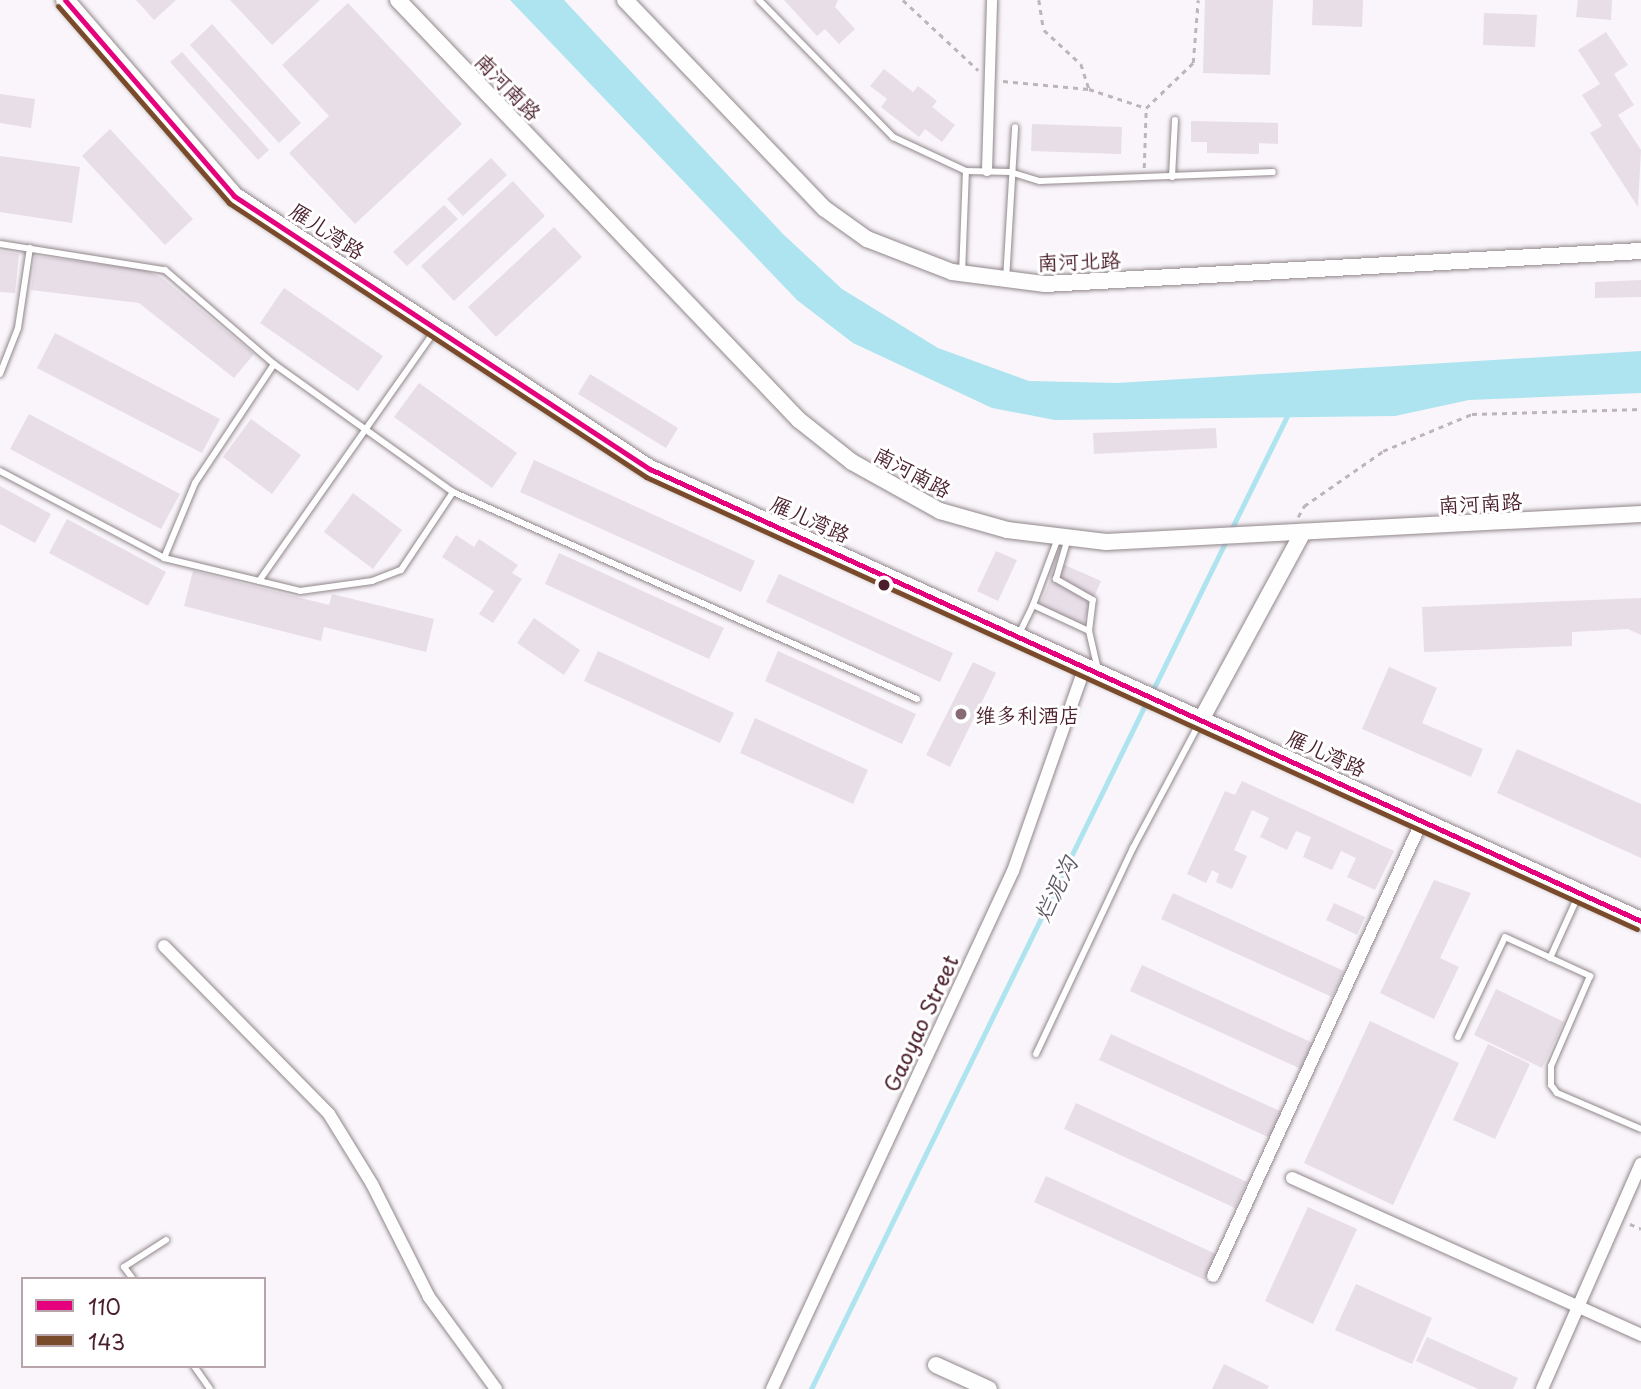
<!DOCTYPE html>
<meta charset="utf-8">
<style>
body{margin:0}
#map{position:relative;width:1641px;height:1389px;overflow:hidden;background:#f9f5fa;font-family:"Playpen Sans","LXGW WenKai TC",sans-serif}
div>[style]{position:absolute}
[style*='--x']{left:calc(var(--x)*1px);top:calc(var(--y)*1px);width:calc(var(--w)*1px);rotate:calc(var(--a)*1deg)}
.water>*{inset:0;background:#aee4f0}
.stream>*{height:4.5px;margin:-2.25px;padding:0 2.25px;transform-origin:2.25px;border-radius:2.25px;background:#aee4f0}
.building>*{inset:0;background:#e8dee8}
.path>*{height:2.5px;margin-top:-1.25px;transform-origin:0;background:repeating-linear-gradient(90deg,#bcb6b9 0 5px,transparent 0 10px)}
.roads{filter:drop-shadow(0 0 2px #91878b) drop-shadow(0 0 2px #91878b)}
.service>*{height:6px;margin:-3px;padding:0 3px;transform-origin:3px;border-radius:3px;background:#fefefe}
.pedestrian>*{height:10px;margin:-5px;padding:0 5px;transform-origin:5px;border-radius:5px;background:#fefefe}
.minor>*{height:12px;margin:-6px;padding:0 6px;transform-origin:6px;border-radius:6px;background:#fefefe}
.tertiary>*{height:16px;margin:-8px;padding:0 8px;transform-origin:8px;border-radius:8px;background:#fefefe}
.secondary>*{height:18px;margin:-9px;padding:0 9px;transform-origin:9px;border-radius:9px;background:#fefefe}
.bus-1>*{height:5px;margin:-2.5px;padding:0 2.5px;transform-origin:2.5px;border-radius:2.5px;background:#e5007d}
.bus-2>*{height:5px;margin:-2.5px;padding:0 2.5px;transform-origin:2.5px;border-radius:2.5px;background:#7a4b2a}
.dots>*{width:19px;height:19px;translate:-50% -50%;box-sizing:border-box;border:4px solid #fff;border-radius:50%}
span{translate:-50% -50%;white-space:nowrap;text-align:center;line-height:1.15;-webkit-text-stroke:6px #fff;paint-order:stroke}
.street-label{font-size:21px;color:#4a1f2b}
.poi-label{font-size:21px;color:#4a1f2b}
.left{translate:0 -50%;text-align:left}
.water-label{font-size:23px;color:#5e5865;font-style:italic}
.legend{position:absolute;left:21px;top:1277px;width:245px;height:91px;box-sizing:border-box;background:#fff;border:2px solid #b7a5aa;margin:0;padding:9px 12px;list-style:none;font-size:21px;color:#4a1f2b}
.legend li{display:flex;align-items:center;gap:14px;height:35px}
.legend b{width:35px;border:2px solid #b7a5aa}
</style>
<div id="map">
<div class="water">
<i style="clip-path:polygon(510px 0,564px 0,783px 234px,842px 289px,938px 348px,1029px 381px,1117px 383px,1641px 351px,1641px 393px,1469px 400px,1395px 416px,1055px 420px,992px 408px,853px 343px,797px 300px)"></i>
</div>
<div class="stream">
<i style="--x:1231;--y:530;--w:131;--a:-63.8"></i>
<i style="--x:1151;--y:694;--w:170;--a:-63.9"></i>
<i style="--x:811;--y:1389;--w:766;--a:-63.97"></i>
</div>
<div class="building">
<i style="clip-path:polygon(136px 0,176px 0,154px 20px)"></i>
<i style="clip-path:polygon(230px 0,320px 0,272px 45px)"></i>
<i style="clip-path:polygon(784px 0,838px 0,835px 7px,855px 29px,839px 44px,825px 29px,817px 36px)"></i>
<i style="clip-path:polygon(1205px 0,1273px 0,1270px 75px,1203px 73px)"></i>
<i style="clip-path:polygon(1313px 0,1363px 0,1362px 27px,1312px 25px)"></i>
<i style="clip-path:polygon(1578px 0,1612px 0,1611px 20px,1576px 17px)"></i>
<i style="clip-path:polygon(348px 3px,462px 124px,355px 224px,289px 153px,329px 116px,282px 65px)"></i>
<i style="clip-path:polygon(1484px 13px,1537px 15px,1535px 47px,1483px 45px)"></i>
<i style="clip-path:polygon(212px 24px,301px 123px,279px 143px,190px 45px)"></i>
<i style="clip-path:polygon(1606px 32px,1628px 65px,1614px 74px,1634px 105px,1618px 115px,1641px 150px,1638px 207px,1590px 133px,1602px 126px,1582px 95px,1600px 84px,1578px 50px)"></i>
<i style="clip-path:polygon(182px 52px,269px 150px,258px 160px,170px 62px)"></i>
<i style="clip-path:polygon(884px 69px,913px 92px,918px 86px,937px 101px,932px 107px,955px 125px,942px 142px,925px 129px,919px 137px,881px 107px,887px 99px,870px 86px)"></i>
<i style="clip-path:polygon(0 94px,35px 99px,31px 128px,0 123px)"></i>
<i style="clip-path:polygon(1191px 121px,1278px 123px,1278px 144px,1259px 143px,1259px 154px,1207px 153px,1207px 142px,1191px 142px)"></i>
<i style="clip-path:polygon(1032px 124px,1122px 127px,1121px 154px,1031px 151px)"></i>
<i style="clip-path:polygon(110px 129px,193px 219px,165px 245px,82px 156px)"></i>
<i style="clip-path:polygon(0 156px,80px 167px,72px 223px,0 212px)"></i>
<i style="clip-path:polygon(491px 158px,507px 175px,463px 216px,447px 199px)"></i>
<i style="clip-path:polygon(513px 181px,545px 216px,454px 301px,421px 266px)"></i>
<i style="clip-path:polygon(444px 205px,458px 219px,407px 266px,393px 252px)"></i>
<i style="clip-path:polygon(554px 227px,582px 257px,496px 337px,468px 307px)"></i>
<i style="clip-path:polygon(0 251px,19px 254px,15px 293px,0 292px)"></i>
<i style="clip-path:polygon(35px 256px,143px 269px,162px 278px,254px 354px,234px 378px,139px 303px,31px 290px)"></i>
<i style="clip-path:polygon(1641px 280px,1641px 297px,1595px 298px,1595px 282px)"></i>
<i style="clip-path:polygon(284px 288px,383px 356px,358px 391px,260px 323px)"></i>
<i style="clip-path:polygon(55px 333px,220px 419px,202px 453px,37px 368px)"></i>
<i style="clip-path:polygon(590px 374px,678px 428px,666px 448px,578px 394px)"></i>
<i style="clip-path:polygon(419px 383px,517px 453px,492px 488px,394px 417px)"></i>
<i style="clip-path:polygon(29px 414px,180px 494px,161px 529px,10px 449px)"></i>
<i style="clip-path:polygon(251px 419px,301px 455px,272px 494px,223px 457px)"></i>
<i style="clip-path:polygon(1216px 428px,1217px 448px,1094px 454px,1093px 433px)"></i>
<i style="clip-path:polygon(534px 460px,755px 561px,741px 592px,520px 492px)"></i>
<i style="clip-path:polygon(0 486px,51px 514px,35px 543px,0 524px)"></i>
<i style="clip-path:polygon(353px 493px,402px 530px,373px 569px,324px 532px)"></i>
<i style="clip-path:polygon(67px 519px,166px 572px,148px 606px,49px 553px)"></i>
<i style="clip-path:polygon(456px 535px,474px 547px,479px 539px,518px 565px,512px 573px,522px 579px,493px 623px,479px 614px,494px 591px,442px 557px)"></i>
<i style="clip-path:polygon(996px 551px,1017px 560px,998px 601px,977px 591px)"></i>
<i style="clip-path:polygon(559px 553px,724px 628px,709px 659px,545px 584px)"></i>
<i style="clip-path:polygon(1058px 562px,1101px 581px,1080px 630px,1037px 611px)"></i>
<i style="clip-path:polygon(193px 571px,329px 605px,332px 594px,434px 619px,426px 652px,324px 627px,321px 641px,184px 606px)"></i>
<i style="clip-path:polygon(779px 574px,953px 653px,940px 682px,766px 602px)"></i>
<i style="clip-path:polygon(1641px 598px,1641px 635px,1628px 629px,1572px 632px,1572px 646px,1424px 652px,1422px 607px)"></i>
<i style="clip-path:polygon(534px 618px,580px 650px,564px 675px,517px 643px)"></i>
<i style="clip-path:polygon(598px 651px,734px 713px,720px 743px,584px 681px)"></i>
<i style="clip-path:polygon(778px 651px,916px 714px,902px 744px,765px 681px)"></i>
<i style="clip-path:polygon(973px 662px,996px 673px,950px 767px,926px 755px)"></i>
<i style="clip-path:polygon(1389px 667px,1437px 688px,1422px 723px,1483px 749px,1471px 777px,1362px 729px)"></i>
<i style="clip-path:polygon(755px 718px,868px 770px,853px 804px,740px 753px)"></i>
<i style="clip-path:polygon(1517px 749px,1641px 804px,1641px 858px,1497px 793px)"></i>
<i style="clip-path:polygon(1242px 781px,1394px 851px,1375px 890px,1347px 877px,1356px 858px,1341px 851px,1332px 870px,1303px 857px,1311px 837px,1296px 831px,1287px 850px,1260px 837px,1269px 818px,1252px 810px,1234px 850px,1247px 856px,1232px 889px,1216px 882px,1219px 874px,1212px 870px,1206px 883px,1187px 874px,1225px 791px,1235px 795px)"></i>
<i style="clip-path:polygon(1434px 880px,1471px 893px,1440px 958px,1459px 967px,1434px 1019px,1380px 993px)"></i>
<i style="clip-path:polygon(1173px 893px,1344px 971px,1332px 997px,1161px 919px)"></i>
<i style="clip-path:polygon(1334px 903px,1365px 917px,1357px 935px,1326px 920px)"></i>
<i style="clip-path:polygon(1142px 965px,1313px 1043px,1301px 1069px,1130px 991px)"></i>
<i style="clip-path:polygon(1496px 989px,1564px 1022px,1542px 1068px,1474px 1035px)"></i>
<i style="clip-path:polygon(1370px 1021px,1459px 1063px,1393px 1205px,1304px 1163px)"></i>
<i style="clip-path:polygon(1111px 1034px,1282px 1112px,1270px 1138px,1099px 1060px)"></i>
<i style="clip-path:polygon(1488px 1044px,1530px 1064px,1495px 1139px,1453px 1120px)"></i>
<i style="clip-path:polygon(1076px 1103px,1247px 1182px,1235px 1208px,1064px 1129px)"></i>
<i style="clip-path:polygon(1046px 1176px,1216px 1254px,1205px 1280px,1034px 1202px)"></i>
<i style="clip-path:polygon(1308px 1207px,1357px 1229px,1313px 1324px,1265px 1301px)"></i>
<i style="clip-path:polygon(1356px 1284px,1432px 1318px,1412px 1364px,1335px 1330px)"></i>
<i style="clip-path:polygon(1427px 1337px,1518px 1378px,1513px 1389px,1478px 1389px,1416px 1361px)"></i>
<i style="clip-path:polygon(1224px 1364px,1269px 1386px,1267px 1389px,1212px 1389px)"></i>
</div>
<div class="path">
<i style="--x:903;--y:0;--w:103;--a:43"></i>
<i style="--x:1039;--y:0;--w:30;--a:81"></i>
<i style="--x:1044;--y:30;--w:50;--a:42.6"></i>
<i style="--x:1081;--y:64;--w:26;--a:72"></i>
<i style="--x:1003;--y:81;--w:86;--a:5.3"></i>
<i style="--x:1089;--y:89;--w:60;--a:18.4"></i>
<i style="--x:1144;--y:168;--w:60;--a:-88.1"></i>
<i style="--x:1146;--y:108;--w:65;--a:-43.8"></i>
<i style="--x:1193;--y:63;--w:63;--a:-85.5"></i>
<i style="--x:1298;--y:517;--w:13;--a:-61"></i>
<i style="--x:1304;--y:506;--w:96;--a:-34.8"></i>
<i style="--x:1383;--y:451;--w:96;--a:-22.6"></i>
<i style="--x:1472;--y:414;--w:169;--a:-1.7"></i>
<i style="--x:1630;--y:1224;--w:12;--a:24"></i>
</div>
<div class="roads">
<div class="service">
<i style="--x:759;--y:0;--w:192;--a:45.6"></i>
<i style="--x:893;--y:137;--w:81;--a:25"></i>
<i style="--x:966;--y:171;--w:44;--a:1.3"></i>
<i style="--x:1010;--y:172;--w:31;--a:17"></i>
<i style="--x:1040;--y:181;--w:233;--a:-2.2"></i>
<i style="--x:1172;--y:177;--w:57;--a:-87"></i>
<i style="--x:0;--y:244;--w:167;--a:9"></i>
<i style="--x:165;--y:270;--w:144;--a:40.8"></i>
<i style="--x:274;--y:364;--w:220;--a:35.6"></i>
<i style="--x:453;--y:492;--w:508;--a:24.04"></i>
<i style="--x:962;--y:274;--w:103;--a:-87.8"></i>
<i style="--x:1006;--y:280;--w:153;--a:-86.6"></i>
<i style="--x:0;--y:374;--w:49;--a:-68.6"></i>
<i style="--x:18;--y:328;--w:81;--a:-81.5"></i>
<i style="--x:0;--y:471;--w:186;--a:27.9"></i>
<i style="--x:164;--y:558;--w:140;--a:13.6"></i>
<i style="--x:300;--y:591;--w:73;--a:-7.9"></i>
<i style="--x:372;--y:581;--w:31;--a:-21"></i>
<i style="--x:401;--y:570;--w:94;--a:-56.3"></i>
<i style="--x:1058;--y:538;--w:72;--a:110.5"></i>
<i style="--x:1033;--y:605;--w:62;--a:24.9"></i>
<i style="--x:1089;--y:631;--w:31;--a:-83"></i>
<i style="--x:1093;--y:600;--w:43;--a:-150.4"></i>
<i style="--x:1056;--y:579;--w:43;--a:-73.7"></i>
<i style="--x:164;--y:558;--w:81;--a:-67.5"></i>
<i style="--x:195;--y:483;--w:143;--a:-56.4"></i>
<i style="--x:259;--y:581;--w:306;--a:-54.9"></i>
<i style="--x:1089;--y:631;--w:39;--a:77"></i>
<i style="--x:1019;--y:634;--w:32;--a:-64"></i>
<i style="--x:1550;--y:958;--w:70;--a:-65.6"></i>
<i style="--x:1458;--y:1037;--w:110;--a:-64.8"></i>
<i style="--x:1505;--y:937;--w:94;--a:24.6"></i>
<i style="--x:1590;--y:976;--w:98;--a:113.4"></i>
<i style="--x:1551;--y:1066;--w:19;--a:90"></i>
<i style="--x:1551;--y:1085;--w:10;--a:53"></i>
<i style="--x:1557;--y:1093;--w:91;--a:23.2"></i>
<i style="--x:1036;--y:1054;--w:228;--a:-64.8"></i>
<i style="--x:1133;--y:848;--w:143;--a:-62"></i>
<i style="--x:133;--y:1279;--w:15;--a:-127"></i>
<i style="--x:124;--y:1267;--w:50;--a:-32.7"></i>
<i style="--x:194;--y:1366;--w:28;--a:55"></i>
</div>
<div class="pedestrian">
<i style="--x:987;--y:171;--w:171;--a:-88.3"></i>
</div>
<div class="minor">
<i style="--x:164;--y:946;--w:235;--a:45.5"></i>
<i style="--x:329;--y:1114;--w:82;--a:58.4"></i>
<i style="--x:372;--y:1184;--w:127;--a:63.2"></i>
<i style="--x:429;--y:1297;--w:114;--a:53.9"></i>
<i style="--x:1292;--y:1178;--w:383;--a:24.2"></i>
<i style="--x:1213;--y:1276;--w:501;--a:-65.33"></i>
<i style="--x:772;--y:1389;--w:571;--a:-65.05"></i>
<i style="--x:1013;--y:871;--w:216;--a:-70.6"></i>
<i style="--x:1542;--y:1389;--w:246;--a:-66.3"></i>
</div>
<div class="tertiary">
<i style="--x:398;--y:0;--w:581;--a:46.33"></i>
<i style="--x:799;--y:420;--w:68;--a:38.4"></i>
<i style="--x:852;--y:462;--w:101;--a:29.1"></i>
<i style="--x:940;--y:511;--w:70;--a:15.8"></i>
<i style="--x:1007;--y:530;--w:100;--a:6.9"></i>
<i style="--x:1106;--y:542;--w:536;--a:-3"></i>
<i style="--x:625;--y:0;--w:289;--a:46.3"></i>
<i style="--x:825;--y:209;--w:52;--a:35.5"></i>
<i style="--x:867;--y:239;--w:91;--a:21.2"></i>
<i style="--x:952;--y:272;--w:94;--a:7.4"></i>
<i style="--x:1045;--y:284;--w:597;--a:-3.17"></i>
<i style="--x:1201;--y:720;--w:214;--a:-61.5"></i>
<i style="--x:936;--y:1365;--w:58;--a:24.4"></i>
</div>
<div class="secondary">
<i style="--x:65;--y:0;--w:259;--a:49.2"></i>
<i style="--x:234;--y:196;--w:498;--a:33.3"></i>
<i style="--x:650;--y:469;--w:1089;--a:24.52"></i>
</div>
</div>
<div class="bus-1">
<i style="--x:65;--y:0;--w:259;--a:49.2"></i>
<i style="--x:234;--y:196;--w:498;--a:33.3"></i>
<i style="--x:650;--y:469;--w:1089;--a:24.52"></i>
</div>
<div class="bus-2">
<i style="--x:58;--y:6;--w:261;--a:49"></i>
<i style="--x:229;--y:203;--w:499;--a:33.3"></i>
<i style="--x:646;--y:477;--w:1089;--a:24.52"></i>
</div>
<div class="dots">
<i style="left:884px;top:585px;background:#4a1f2b"></i>
<i style="left:961px;top:714px;background:#876a73"></i>
</div>
<div class="street-label">
<span style="left:509px;top:86px;rotate:46deg">南河南路</span>
<span style="left:328px;top:230px;rotate:33deg">雁儿湾路</span>
<span style="left:1079px;top:260px;rotate:-2deg">南河北路</span>
<span style="left:913px;top:471px;rotate:28deg">南河南路</span>
<span style="left:1480px;top:502px;rotate:-3deg">南河南路</span>
<span style="left:811px;top:518px;rotate:24deg">雁儿湾路</span>
<span style="left:1327px;top:752px;rotate:24deg">雁儿湾路</span>
<span style="left:920px;top:1023px;rotate:-65deg">Gaoyao Street</span>
</div>
<div class="poi-label">
<span class="left" style="left:975px;top:714px">维多利酒店</span>
</div>
<div class="water-label">
<span style="left:1055px;top:889px;rotate:-64deg">烂泥沟</span>
</div>
<ul class="legend">
<li><b style="height:9px;background:#e5007d"></b>110</li>
<li><b style="height:9px;background:#7a4b2a"></b>143</li>
</ul>
</div>
